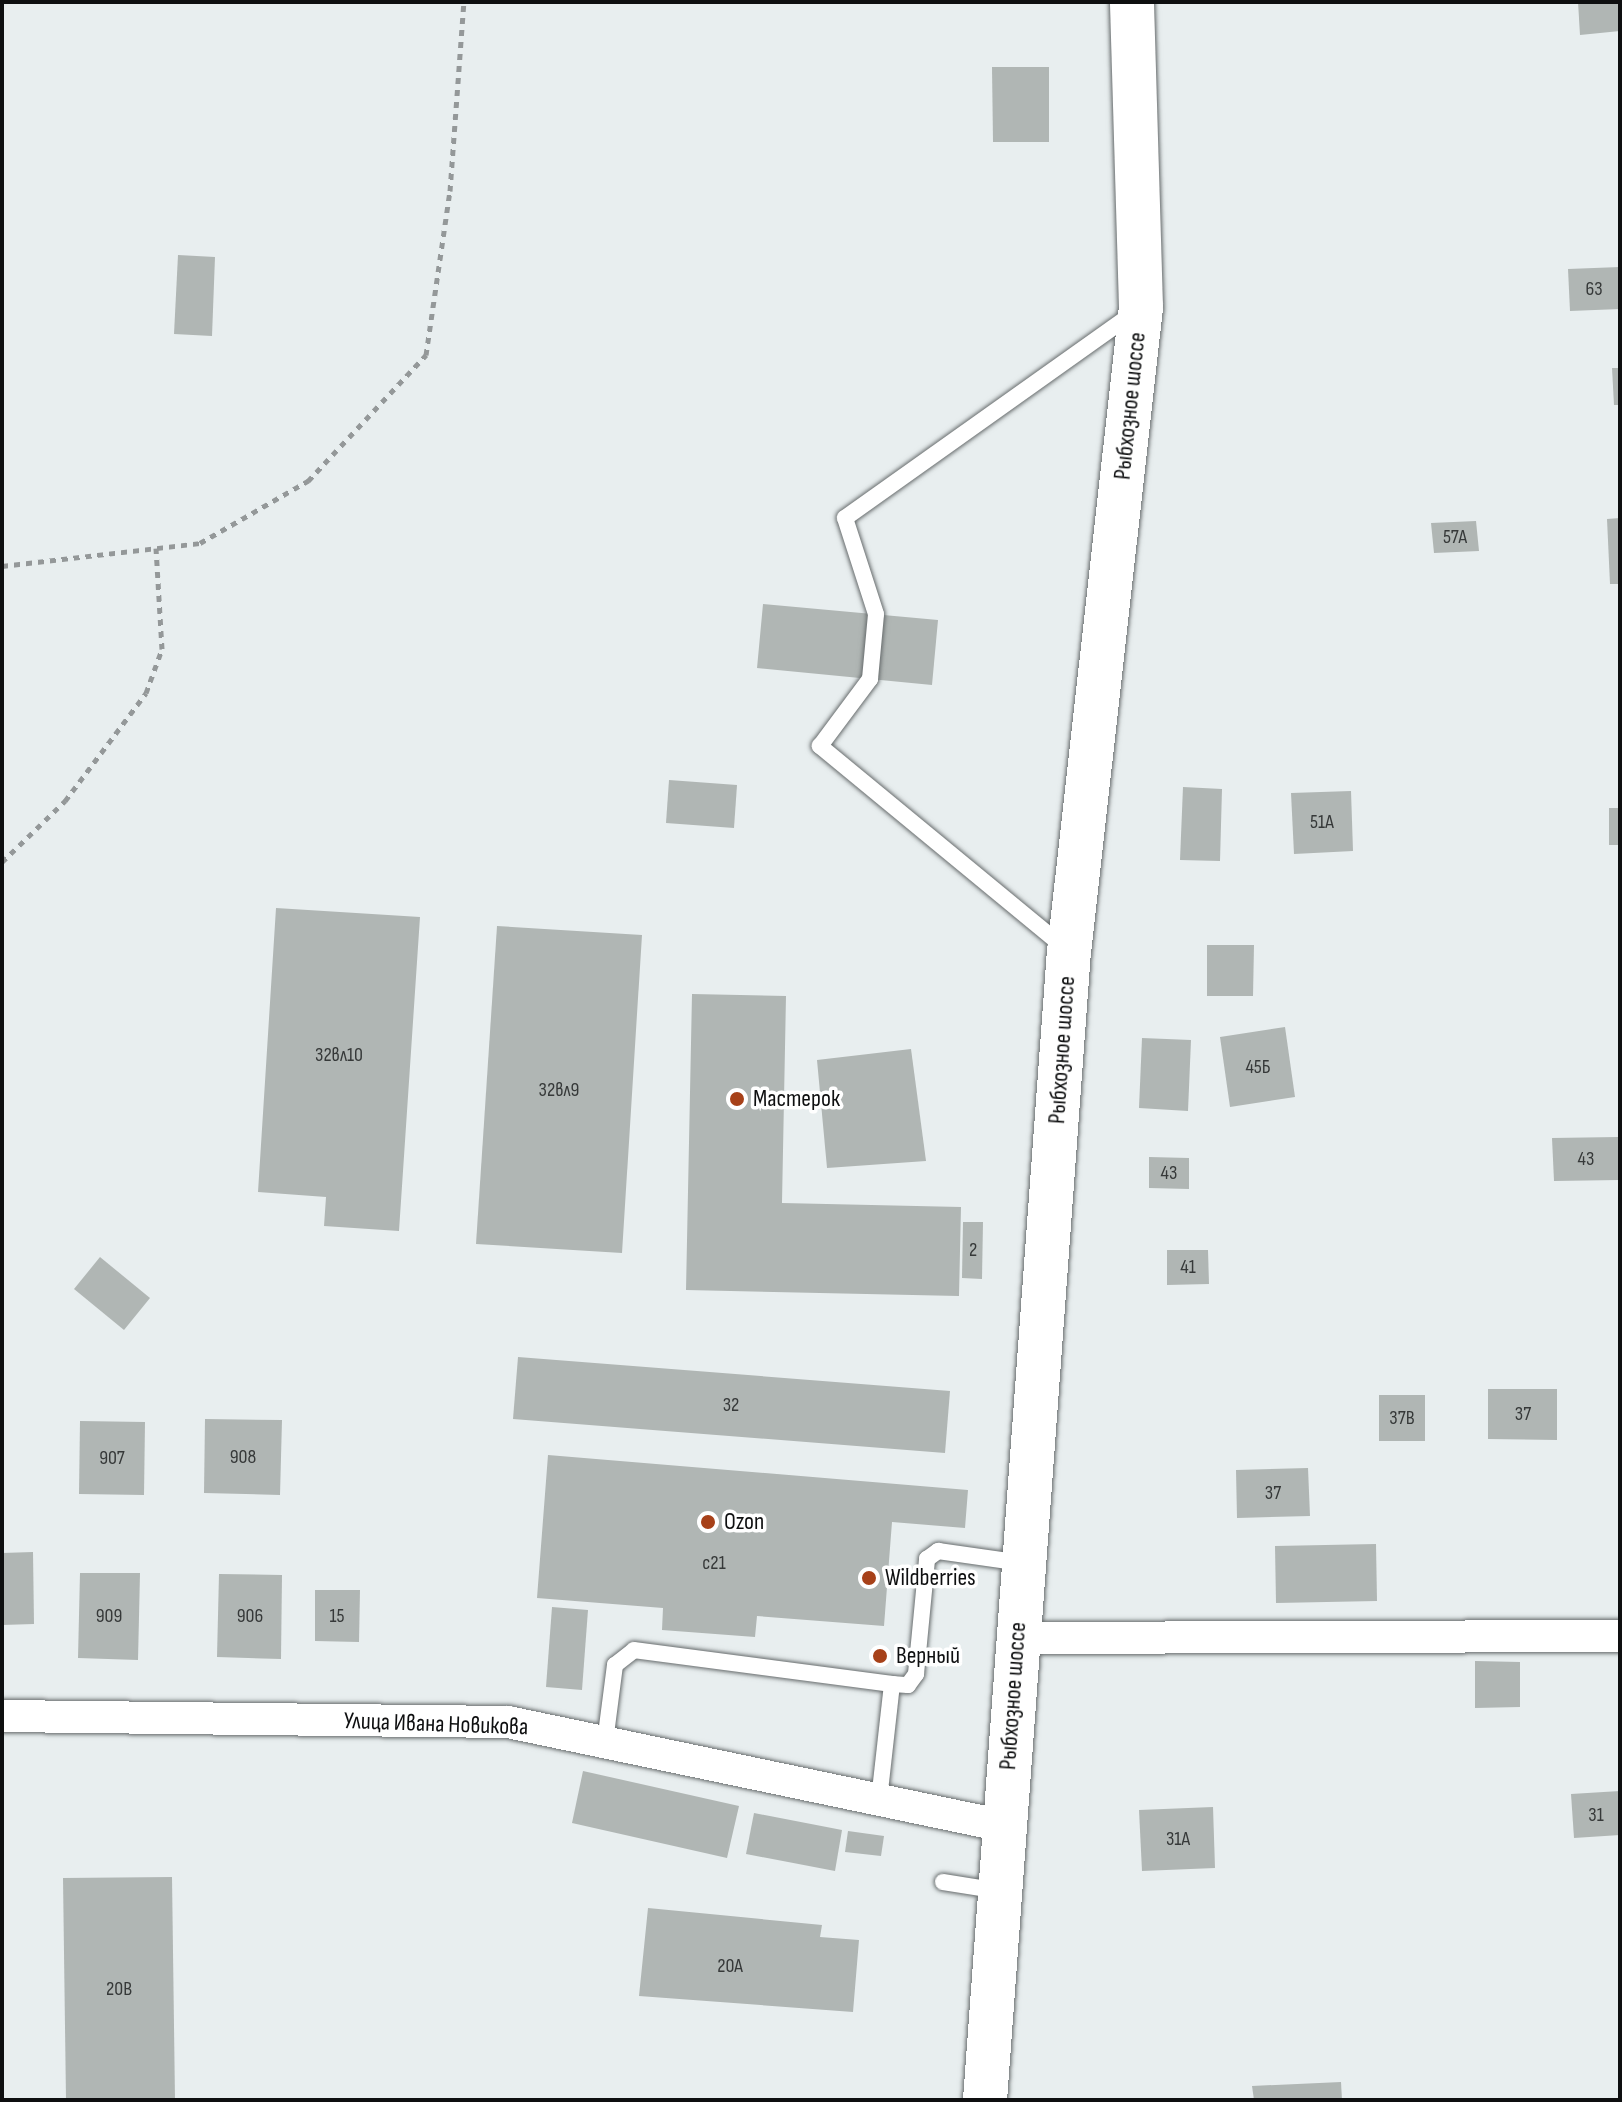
<!DOCTYPE html>
<meta charset="utf-8">
<style>
body{margin:0}
#map{position:relative;width:1622px;height:2102px;overflow:hidden;background:#e8eeef;font-family:"Sofia Sans Condensed",sans-serif}
div>[style]{position:absolute}
[style*='--x']{left:calc(var(--x)*1px);top:calc(var(--y)*1px);width:calc(var(--w)*1px);rotate:calc(var(--a)*1deg)}
.building>*{inset:0;background:#b0b6b4}
.path>*{height:5px;margin-top:-2.5px;transform-origin:0;background:repeating-linear-gradient(90deg,#949899 0 6px,transparent 0 12px)}
.roads{filter:drop-shadow(0 0 2px #676c6d) drop-shadow(0 0 2px #676c6d)}
.service>*{height:16px;margin:-8px;padding:0 8px;transform-origin:8px;border-radius:8px;background:#fff}
.minor>*{height:32px;margin:-16px;padding:0 16px;transform-origin:16px;border-radius:16px;background:#fff}
.secondary>*{height:44px;margin:-22px;padding:0 22px;transform-origin:22px;border-radius:22px;background:#fff}
.dots>*{width:22px;height:22px;translate:-50% -50%;box-sizing:border-box;border:4px solid #fff;border-radius:50%}
span{translate:-50% -50%;white-space:nowrap;text-align:center;line-height:1.15;-webkit-text-stroke:7px #fff;paint-order:stroke}
.number-label{font-size:20px;color:#363939}
.number-label span{-webkit-text-stroke-width:0}
.street-label{font-size:24px;color:#0e0f10}
.poi-label{font-size:24px;color:#0e0f10}
.left{translate:0 -50%;text-align:left}
.frame{position:absolute;inset:0;border:4px solid #0e0f10;pointer-events:none}
</style>
<div id="map">
<div class="building">
<i style="clip-path:polygon(1578px 2px,1620px 2px,1620px 31px,1580px 35px)"></i>
<i style="clip-path:polygon(992px 67px,1049px 67px,1049px 142px,993px 142px)"></i>
<i style="clip-path:polygon(178px 255px,215px 257px,212px 336px,174px 334px)"></i>
<i style="clip-path:polygon(1620px 267px,1620px 309px,1570px 311px,1568px 269px)"></i>
<i style="clip-path:polygon(1612px 368px,1620px 368px,1620px 405px,1614px 405px)"></i>
<i style="clip-path:polygon(1620px 518px,1620px 584px,1610px 584px,1607px 519px)"></i>
<i style="clip-path:polygon(1476px 521px,1479px 551px,1434px 553px,1431px 523px)"></i>
<i style="clip-path:polygon(763px 604px,938px 620px,932px 685px,757px 668px)"></i>
<i style="clip-path:polygon(669px 780px,737px 785px,734px 828px,666px 823px)"></i>
<i style="clip-path:polygon(1183px 787px,1222px 789px,1220px 861px,1180px 860px)"></i>
<i style="clip-path:polygon(1351px 791px,1353px 851px,1294px 854px,1291px 793px)"></i>
<i style="clip-path:polygon(1609px 808px,1620px 808px,1620px 845px,1609px 845px)"></i>
<i style="clip-path:polygon(276px 908px,420px 917px,399px 1231px,324px 1226px,326px 1197px,258px 1192px)"></i>
<i style="clip-path:polygon(497px 926px,642px 935px,622px 1253px,476px 1244px)"></i>
<i style="clip-path:polygon(1207px 945px,1254px 945px,1253px 996px,1207px 996px)"></i>
<i style="clip-path:polygon(692px 994px,786px 996px,782px 1203px,961px 1207px,959px 1296px,686px 1290px)"></i>
<i style="clip-path:polygon(1285px 1027px,1295px 1097px,1230px 1107px,1220px 1037px)"></i>
<i style="clip-path:polygon(1142px 1038px,1191px 1040px,1188px 1111px,1139px 1108px)"></i>
<i style="clip-path:polygon(911px 1049px,926px 1161px,827px 1168px,817px 1060px)"></i>
<i style="clip-path:polygon(1618px 1137px,1619px 1180px,1554px 1181px,1552px 1138px)"></i>
<i style="clip-path:polygon(1149px 1157px,1189px 1158px,1189px 1189px,1149px 1188px)"></i>
<i style="clip-path:polygon(963px 1222px,983px 1222px,982px 1279px,962px 1278px)"></i>
<i style="clip-path:polygon(1167px 1250px,1208px 1250px,1209px 1284px,1167px 1285px)"></i>
<i style="clip-path:polygon(100px 1257px,150px 1298px,124px 1330px,74px 1289px)"></i>
<i style="clip-path:polygon(518px 1357px,950px 1391px,945px 1453px,513px 1419px)"></i>
<i style="clip-path:polygon(1488px 1389px,1557px 1389px,1557px 1440px,1488px 1439px)"></i>
<i style="clip-path:polygon(1379px 1395px,1425px 1395px,1425px 1441px,1379px 1441px)"></i>
<i style="clip-path:polygon(205px 1419px,282px 1420px,280px 1495px,204px 1493px)"></i>
<i style="clip-path:polygon(80px 1421px,145px 1422px,144px 1495px,79px 1494px)"></i>
<i style="clip-path:polygon(548px 1455px,968px 1490px,965px 1528px,892px 1522px,884px 1626px,757px 1616px,755px 1637px,662px 1630px,663px 1608px,537px 1598px)"></i>
<i style="clip-path:polygon(1308px 1468px,1310px 1516px,1237px 1518px,1236px 1470px)"></i>
<i style="clip-path:polygon(1376px 1544px,1377px 1601px,1276px 1603px,1275px 1546px)"></i>
<i style="clip-path:polygon(33px 1552px,34px 1624px,2px 1625px,2px 1553px)"></i>
<i style="clip-path:polygon(80px 1573px,140px 1573px,138px 1660px,78px 1658px)"></i>
<i style="clip-path:polygon(219px 1574px,282px 1575px,281px 1659px,217px 1657px)"></i>
<i style="clip-path:polygon(315px 1590px,360px 1590px,359px 1642px,315px 1641px)"></i>
<i style="clip-path:polygon(552px 1607px,588px 1610px,582px 1690px,546px 1687px)"></i>
<i style="clip-path:polygon(1475px 1661px,1520px 1662px,1520px 1707px,1475px 1708px)"></i>
<i style="clip-path:polygon(583px 1771px,739px 1806px,727px 1858px,572px 1823px)"></i>
<i style="clip-path:polygon(1620px 1791px,1620px 1835px,1574px 1838px,1571px 1794px)"></i>
<i style="clip-path:polygon(1213px 1807px,1215px 1868px,1142px 1871px,1139px 1810px)"></i>
<i style="clip-path:polygon(754px 1813px,842px 1830px,835px 1871px,746px 1854px)"></i>
<i style="clip-path:polygon(848px 1831px,884px 1836px,881px 1856px,845px 1852px)"></i>
<i style="clip-path:polygon(172px 1877px,175px 2100px,66px 2100px,63px 1878px)"></i>
<i style="clip-path:polygon(648px 1908px,822px 1925px,820px 1937px,859px 1940px,853px 2012px,639px 1996px)"></i>
<i style="clip-path:polygon(1341px 2082px,1342px 2100px,1254px 2100px,1252px 2086px)"></i>
</div>
<div class="path">
<i style="--x:2;--y:566;--w:199;--a:-6.6"></i>
<i style="--x:200;--y:543;--w:125;--a:-29.9"></i>
<i style="--x:308;--y:481;--w:173;--a:-46.9"></i>
<i style="--x:426;--y:355;--w:166;--a:-81.7"></i>
<i style="--x:450;--y:191;--w:190;--a:-85.8"></i>
<i style="--x:2;--y:862;--w:88;--a:-44.1"></i>
<i style="--x:65;--y:801;--w:135;--a:-53.1"></i>
<i style="--x:146;--y:693;--w:47;--a:-70"></i>
<i style="--x:162;--y:649;--w:101;--a:-93.4"></i>
</div>
<div class="roads">
<div class="service">
<i style="--x:1065;--y:948;--w:318;--a:-140.5"></i>
<i style="--x:820;--y:746;--w:84;--a:-53.3"></i>
<i style="--x:870;--y:679;--w:65;--a:-84.7"></i>
<i style="--x:876;--y:614;--w:101;--a:-107.9"></i>
<i style="--x:845;--y:518;--w:354;--a:-35.4"></i>
<i style="--x:892;--y:1684;--w:16;--a:4"></i>
<i style="--x:908;--y:1685;--w:14;--a:-54"></i>
<i style="--x:916;--y:1674;--w:116;--a:-84.5"></i>
<i style="--x:927;--y:1559;--w:14;--a:-36"></i>
<i style="--x:938;--y:1551;--w:85;--a:8.1"></i>
<i style="--x:605;--y:1742;--w:78;--a:-82.6"></i>
<i style="--x:615;--y:1665;--w:24;--a:-38"></i>
<i style="--x:634;--y:1650;--w:260;--a:7.5"></i>
<i style="--x:892;--y:1684;--w:117;--a:96.4"></i>
<i style="--x:943;--y:1882;--w:58;--a:9"></i>
</div>
<div class="minor">
<i style="--x:1017;--y:1638;--w:603;--a:-0.19"></i>
<i style="--x:2;--y:1716;--w:506;--a:0.68"></i>
<i style="--x:508;--y:1722;--w:507;--a:11.84"></i>
</div>
<div class="secondary">
<i style="--x:985;--y:2100;--w:1151;--a:-85.82"></i>
<i style="--x:1069;--y:952;--w:649;--a:-83.63"></i>
<i style="--x:1141;--y:307;--w:305;--a:-91.7"></i>
</div>
</div>
<div class="dots">
<i style="left:737px;top:1099px;background:#a74119"></i>
<i style="left:708px;top:1522px;background:#a74119"></i>
<i style="left:869px;top:1578px;background:#a74119"></i>
<i style="left:880px;top:1656px;background:#a74119"></i>
</div>
<div class="number-label">
<span style="left:1594px;top:289px">63</span>
<span style="left:1455px;top:537px">57А</span>
<span style="left:1322px;top:822px">51А</span>
<span style="left:339px;top:1055px">32вл10</span>
<span style="left:1258px;top:1067px">45Б</span>
<span style="left:559px;top:1090px">32вл9</span>
<span style="left:1586px;top:1159px">43</span>
<span style="left:1169px;top:1173px">43</span>
<span style="left:973px;top:1250px">2</span>
<span style="left:1188px;top:1267px">41</span>
<span style="left:731px;top:1405px">32</span>
<span style="left:1523px;top:1414px">37</span>
<span style="left:1402px;top:1418px">37В</span>
<span style="left:243px;top:1457px">908</span>
<span style="left:112px;top:1458px">907</span>
<span style="left:1273px;top:1493px">37</span>
<span style="left:714px;top:1563px">с21</span>
<span style="left:109px;top:1616px">909</span>
<span style="left:250px;top:1616px">906</span>
<span style="left:337px;top:1616px">15</span>
<span style="left:1596px;top:1815px">31</span>
<span style="left:1178px;top:1839px">31А</span>
<span style="left:730px;top:1966px">20А</span>
<span style="left:119px;top:1989px">20В</span>
</div>
<div class="street-label">
<span style="left:1130px;top:406px;rotate:-84deg">Рыбхозное шоссе</span>
<span style="left:1062px;top:1050px;rotate:-86deg">Рыбхозное шоссе</span>
<span style="left:1013px;top:1696px;rotate:-86deg">Рыбхозное шоссе</span>
<span style="left:436px;top:1724px;rotate:2deg">Улица Ивана Новикова</span>
</div>
<div class="poi-label">
<span class="left" style="left:753px;top:1099px">Мастерок</span>
<span class="left" style="left:724px;top:1522px">Ozon</span>
<span class="left" style="left:885px;top:1578px">Wildberries</span>
<span class="left" style="left:896px;top:1656px">Верный</span>
</div>
<div class="frame"></div>
</div>
